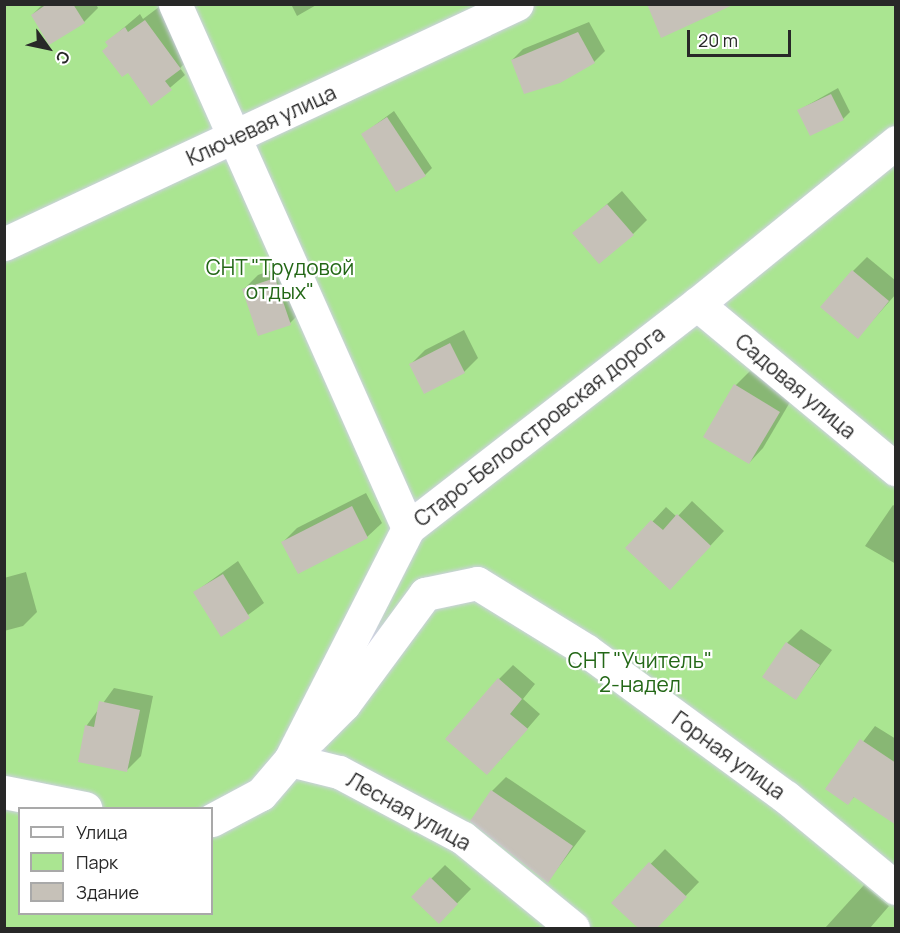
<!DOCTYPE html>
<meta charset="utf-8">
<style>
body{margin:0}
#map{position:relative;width:900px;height:933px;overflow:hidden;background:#ebe4d8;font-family:Manrope,sans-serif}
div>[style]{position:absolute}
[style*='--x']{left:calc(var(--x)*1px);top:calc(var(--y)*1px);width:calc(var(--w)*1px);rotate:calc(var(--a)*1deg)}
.green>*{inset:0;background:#aae591}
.shadow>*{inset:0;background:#0003}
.building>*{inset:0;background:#c6c1b8}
.roads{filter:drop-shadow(0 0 2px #ced0e2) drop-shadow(0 0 2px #ced0e2)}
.minor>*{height:33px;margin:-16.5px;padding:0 16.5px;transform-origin:16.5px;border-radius:16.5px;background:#fff}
span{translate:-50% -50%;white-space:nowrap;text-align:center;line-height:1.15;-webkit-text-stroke:4.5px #fff;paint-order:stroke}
.street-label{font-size:21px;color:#282828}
.park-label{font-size:21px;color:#236716}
.frame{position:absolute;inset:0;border:6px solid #282828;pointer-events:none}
.legend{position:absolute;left:18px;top:807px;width:195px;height:108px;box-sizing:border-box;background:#fff;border:2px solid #a9a9a9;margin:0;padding:8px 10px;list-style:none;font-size:18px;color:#282828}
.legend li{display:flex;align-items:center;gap:12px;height:30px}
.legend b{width:30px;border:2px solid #a9a9a9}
.north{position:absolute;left:18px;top:18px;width:60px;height:60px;-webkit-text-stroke:4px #fff;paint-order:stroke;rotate:123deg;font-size:16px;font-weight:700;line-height:24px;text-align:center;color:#282828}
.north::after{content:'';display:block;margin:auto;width:21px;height:27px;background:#282828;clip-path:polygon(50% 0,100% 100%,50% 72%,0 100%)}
.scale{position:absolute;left:687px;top:30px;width:104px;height:27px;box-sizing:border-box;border:3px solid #282828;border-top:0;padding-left:8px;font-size:18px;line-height:21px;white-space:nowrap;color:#282828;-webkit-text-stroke:4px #fff;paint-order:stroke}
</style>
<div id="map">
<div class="green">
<i style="clip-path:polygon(evenodd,5px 5px,895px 5px,895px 928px,5px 928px,5px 5px,20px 808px,212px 808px,212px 914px,20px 914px,20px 808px)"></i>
</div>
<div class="shadow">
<i style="clip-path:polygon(43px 4px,96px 4px,98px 8px,84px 22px,32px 15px)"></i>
<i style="clip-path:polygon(291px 4px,318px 4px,297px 16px)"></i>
<i style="clip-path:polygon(159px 7px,194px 54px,180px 68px,185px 75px,152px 103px,107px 42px,140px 14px,143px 19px)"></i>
<i style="clip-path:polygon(589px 22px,605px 51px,594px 62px,512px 60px,523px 49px)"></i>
<i style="clip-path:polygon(838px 88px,850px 112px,843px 119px,799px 110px)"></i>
<i style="clip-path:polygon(394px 111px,432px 168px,425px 175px,363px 134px)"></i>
<i style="clip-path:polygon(622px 191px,647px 220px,633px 234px,574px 233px)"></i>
<i style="clip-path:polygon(867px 257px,896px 281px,896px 294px,858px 337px,853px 271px)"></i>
<i style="clip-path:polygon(289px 264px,304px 309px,290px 323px,244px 289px,258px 275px)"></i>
<i style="clip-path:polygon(464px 330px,478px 358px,464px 372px,411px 364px,425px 350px)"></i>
<i style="clip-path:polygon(750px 371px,793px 397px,763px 448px,749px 463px,705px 436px,736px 385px)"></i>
<i style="clip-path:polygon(366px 493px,382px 523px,367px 537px,283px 542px,297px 528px)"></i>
<i style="clip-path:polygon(692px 501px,724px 531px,684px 574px,628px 548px,666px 507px,677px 517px)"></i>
<i style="clip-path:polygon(893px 505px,896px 507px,896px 564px,865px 546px)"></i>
<i style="clip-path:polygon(238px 561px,264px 603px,221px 635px,195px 592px)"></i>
<i style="clip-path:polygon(26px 572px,37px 612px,23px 626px,4px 631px,4px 578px)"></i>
<i style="clip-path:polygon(801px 629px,832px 650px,796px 698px,787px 643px)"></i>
<i style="clip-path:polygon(513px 665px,535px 684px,523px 699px,540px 714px,501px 759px,499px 679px)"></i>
<i style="clip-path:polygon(114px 688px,153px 696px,141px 756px,127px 770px,80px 761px,87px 725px)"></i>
<i style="clip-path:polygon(875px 726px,896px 739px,896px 788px,855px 796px,848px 803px,827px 789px)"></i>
<i style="clip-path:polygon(506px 777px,586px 831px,548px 881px,492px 791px)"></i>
<i style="clip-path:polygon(665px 849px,699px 882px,655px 928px,640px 928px,613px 903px)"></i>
<i style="clip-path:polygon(445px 865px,471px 889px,439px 922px,413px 897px)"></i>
<i style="clip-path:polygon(864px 885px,889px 906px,870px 928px,825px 928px)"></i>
</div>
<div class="building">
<i style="clip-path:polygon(47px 4px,73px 4px,85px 23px,49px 45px,31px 15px)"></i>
<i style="clip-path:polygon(647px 4px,735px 4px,661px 38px)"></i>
<i style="clip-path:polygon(145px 20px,181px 69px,165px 81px,172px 90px,151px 106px,128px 73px,122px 77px,102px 51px,108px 46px,105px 42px,125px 27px,128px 32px)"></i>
<i style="clip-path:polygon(578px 32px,595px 63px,560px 83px,524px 94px,511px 60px)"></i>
<i style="clip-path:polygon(831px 94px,844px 120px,810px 136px,797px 110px)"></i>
<i style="clip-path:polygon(387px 117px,426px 176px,396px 192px,361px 134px)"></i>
<i style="clip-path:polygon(607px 204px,634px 235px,599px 264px,572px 233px)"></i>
<i style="clip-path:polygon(852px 270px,889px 301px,858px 339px,820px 307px)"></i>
<i style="clip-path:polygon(275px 278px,291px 325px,258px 336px,242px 289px)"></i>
<i style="clip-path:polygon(450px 343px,465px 373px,424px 394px,409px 364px)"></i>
<i style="clip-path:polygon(734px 384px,780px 412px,749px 464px,703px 437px)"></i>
<i style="clip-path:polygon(352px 506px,368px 538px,298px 574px,281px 542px)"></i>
<i style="clip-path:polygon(677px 514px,711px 546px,670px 590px,625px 548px,651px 520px,663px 530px)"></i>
<i style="clip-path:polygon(223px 574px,250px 618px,221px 637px,193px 592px)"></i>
<i style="clip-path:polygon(786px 642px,820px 665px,796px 700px,762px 677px)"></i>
<i style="clip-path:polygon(498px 678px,522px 699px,510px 714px,528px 729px,487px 775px,445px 739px)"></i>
<i style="clip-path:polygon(99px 701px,140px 710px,127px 772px,78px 762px,85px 725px,94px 727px)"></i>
<i style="clip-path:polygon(860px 739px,896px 763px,896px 825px,854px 797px,848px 805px,825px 789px)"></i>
<i style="clip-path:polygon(491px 790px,573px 846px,548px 883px,470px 821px)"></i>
<i style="clip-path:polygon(649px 862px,687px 897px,657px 928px,638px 928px,611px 903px)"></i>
<i style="clip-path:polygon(430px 877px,458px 904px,439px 924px,411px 897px)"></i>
</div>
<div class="roads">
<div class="minor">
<i style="--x:175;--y:4;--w:573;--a:66.03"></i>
<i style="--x:4;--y:244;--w:566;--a:-25.07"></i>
<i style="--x:697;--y:304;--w:259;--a:39.7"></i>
<i style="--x:311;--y:737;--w:47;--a:-45"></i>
<i style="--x:344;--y:704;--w:137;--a:-53.6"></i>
<i style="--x:425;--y:594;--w:53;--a:-11.9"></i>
<i style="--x:477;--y:583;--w:129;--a:31.7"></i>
<i style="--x:587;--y:651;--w:247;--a:36.3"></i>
<i style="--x:786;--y:797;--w:143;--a:39.6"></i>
<i style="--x:290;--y:760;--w:50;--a:13.8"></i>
<i style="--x:339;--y:772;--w:140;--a:28"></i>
<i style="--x:463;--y:838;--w:142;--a:39.3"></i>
<i style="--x:4;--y:792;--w:83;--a:11.2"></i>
<i style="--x:212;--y:820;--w:55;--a:-28"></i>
<i style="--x:261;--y:794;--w:45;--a:-49.5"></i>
<i style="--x:290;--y:760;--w:260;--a:-63"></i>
<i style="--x:408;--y:528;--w:366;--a:-37.8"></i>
<i style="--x:697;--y:304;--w:257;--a:-39.1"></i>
</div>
</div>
<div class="street-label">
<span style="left:261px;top:125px;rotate:-25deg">Ключевая улица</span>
<span style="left:796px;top:386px;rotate:40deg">Садовая улица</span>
<span style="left:539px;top:426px;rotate:-38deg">Старо-Белоостровская дорога</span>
<span style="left:729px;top:755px;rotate:36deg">Горная улица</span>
<span style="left:409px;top:811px;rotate:29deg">Лесная улица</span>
</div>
<div class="park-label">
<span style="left:280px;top:279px">СНТ "Трудовой<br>отдых"</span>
<span style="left:640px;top:672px">СНТ "Учитель"<br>2-надел</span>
</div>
<div class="frame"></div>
<ul class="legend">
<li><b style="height:8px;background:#fff"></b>Улица</li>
<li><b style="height:16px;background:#aae591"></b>Парк</li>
<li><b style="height:16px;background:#c6c1b8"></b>Здание</li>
</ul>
<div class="north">С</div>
<div class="scale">20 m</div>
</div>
